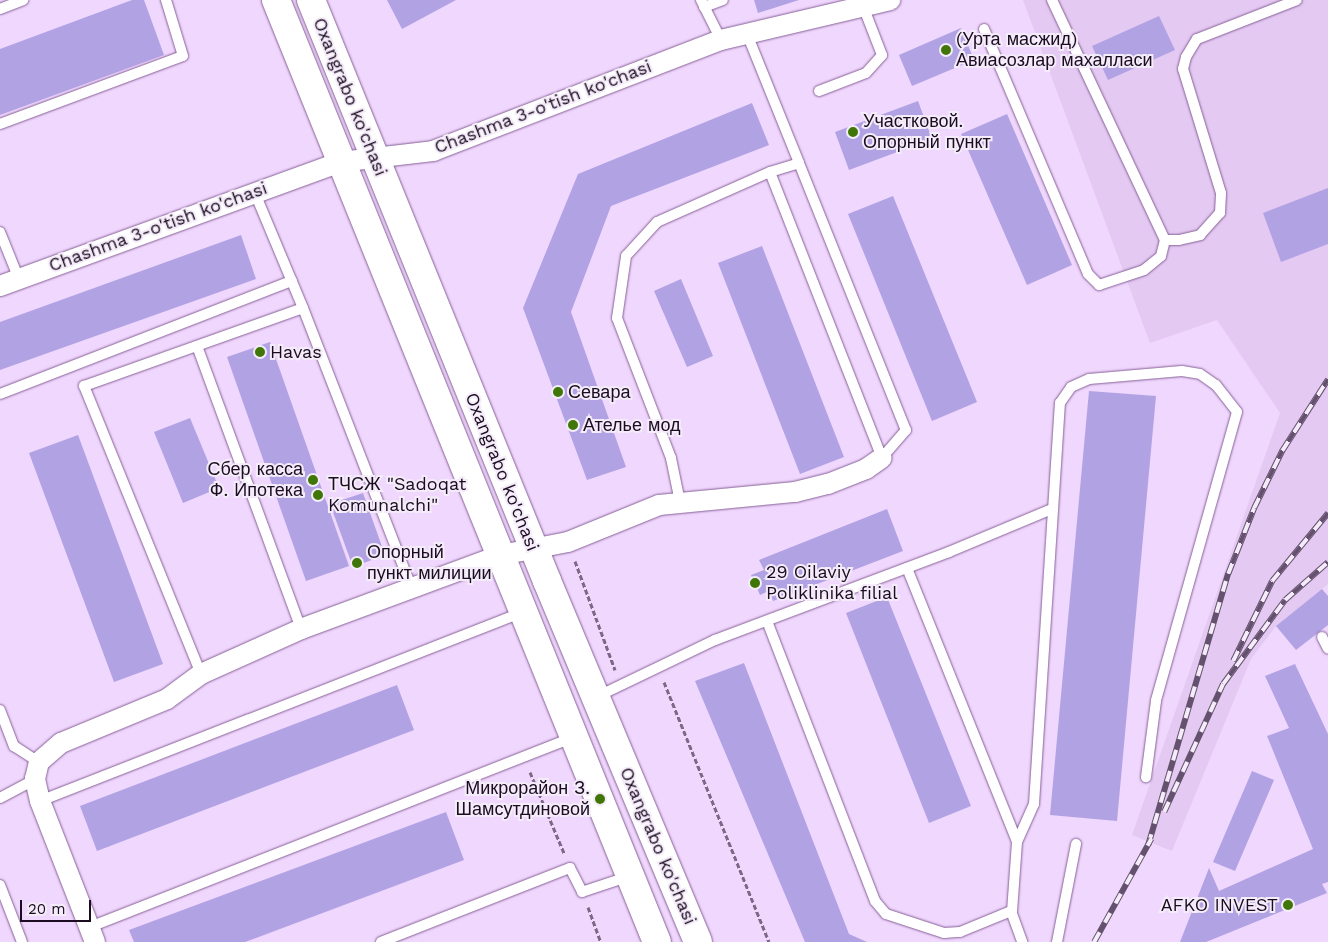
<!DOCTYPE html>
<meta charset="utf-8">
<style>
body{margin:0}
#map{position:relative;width:1328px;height:942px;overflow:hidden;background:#f0d7fd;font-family:"Work Sans",sans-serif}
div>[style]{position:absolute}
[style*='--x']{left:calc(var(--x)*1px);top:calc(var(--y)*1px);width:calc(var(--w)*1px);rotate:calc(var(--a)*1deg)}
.built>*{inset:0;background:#e4c9f2}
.building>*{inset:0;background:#b1a2e4}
.path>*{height:3px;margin-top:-1.5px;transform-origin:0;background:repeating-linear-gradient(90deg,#7b6885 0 5px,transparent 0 7.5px)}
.roads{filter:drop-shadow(0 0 1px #866098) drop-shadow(0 0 1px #866098)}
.service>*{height:10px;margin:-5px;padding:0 5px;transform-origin:5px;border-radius:5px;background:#fff}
.minor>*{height:20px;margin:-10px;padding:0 10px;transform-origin:10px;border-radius:10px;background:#fff}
.secondary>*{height:28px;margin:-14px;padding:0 14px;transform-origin:14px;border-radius:14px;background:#fff}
.rail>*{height:5.5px;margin-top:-2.75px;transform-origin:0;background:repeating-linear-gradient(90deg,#f4ecf8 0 11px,#64516d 0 22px);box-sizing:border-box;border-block:1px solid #64516d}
.dots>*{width:14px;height:14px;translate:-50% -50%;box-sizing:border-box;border:2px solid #f4ecf8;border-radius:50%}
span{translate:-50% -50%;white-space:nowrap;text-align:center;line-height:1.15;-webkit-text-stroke:4px #f4ecf8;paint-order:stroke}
.poi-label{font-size:18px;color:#1b0c22}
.left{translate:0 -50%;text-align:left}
.right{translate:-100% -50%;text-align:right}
.street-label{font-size:18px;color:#1b0c22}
.scale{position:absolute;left:20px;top:900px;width:71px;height:22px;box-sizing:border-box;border:2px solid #1b0c22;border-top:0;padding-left:6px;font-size:15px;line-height:18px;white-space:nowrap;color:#1b0c22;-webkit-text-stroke:4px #f4ecf8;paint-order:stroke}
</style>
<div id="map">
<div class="built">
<i style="clip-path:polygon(1023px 0,1328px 0,1328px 584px,1276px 626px,1251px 659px,1172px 851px,1132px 835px,1280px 413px,1217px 320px,1150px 343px)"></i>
</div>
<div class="building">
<i style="clip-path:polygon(132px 0,144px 0,164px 55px,0 115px,0 49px)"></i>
<i style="clip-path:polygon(387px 0,456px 0,402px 29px)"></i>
<i style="clip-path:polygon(754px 0,799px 0,758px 13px)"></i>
<i style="clip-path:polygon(1159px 16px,1175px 50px,1108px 80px,1092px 46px)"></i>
<i style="clip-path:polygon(961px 28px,974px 60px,912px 86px,899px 55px)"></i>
<i style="clip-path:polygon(918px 101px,932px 139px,849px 170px,835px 132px)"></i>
<i style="clip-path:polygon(752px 103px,769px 145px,611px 206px,571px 312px,626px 467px,587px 480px,523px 308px,578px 174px)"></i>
<i style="clip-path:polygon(1007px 114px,1072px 265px,1027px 285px,961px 134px)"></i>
<i style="clip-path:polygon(1328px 188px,1328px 244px,1281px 262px,1263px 213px)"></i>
<i style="clip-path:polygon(893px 196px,977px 402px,932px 421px,848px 214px)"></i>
<i style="clip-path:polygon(241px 235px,256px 279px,0 370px,0 322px)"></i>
<i style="clip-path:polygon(762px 246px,844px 457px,800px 474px,718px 263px)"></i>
<i style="clip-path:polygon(681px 279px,713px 356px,687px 367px,654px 291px)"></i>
<i style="clip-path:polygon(270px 342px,349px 566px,306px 581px,227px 357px)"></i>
<i style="clip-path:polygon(1089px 391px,1156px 396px,1117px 821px,1050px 815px)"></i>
<i style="clip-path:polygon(190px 418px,219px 488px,183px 503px,154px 432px)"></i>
<i style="clip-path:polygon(78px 435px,163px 664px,114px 682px,29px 453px)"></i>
<i style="clip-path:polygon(363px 493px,385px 555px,353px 567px,330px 504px)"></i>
<i style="clip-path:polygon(887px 509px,903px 551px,773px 601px,769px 591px,760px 595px,751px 575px,764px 570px,759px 560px)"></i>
<i style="clip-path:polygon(1322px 589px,1328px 596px,1328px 625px,1296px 650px,1276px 626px)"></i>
<i style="clip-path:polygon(887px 597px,971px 806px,929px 823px,846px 613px)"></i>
<i style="clip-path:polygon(744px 663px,849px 934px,867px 942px,805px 942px,695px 681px)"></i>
<i style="clip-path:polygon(1295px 664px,1328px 734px,1328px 882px,1322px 884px,1327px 893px,1206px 942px,1180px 942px,1209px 868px,1219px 891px,1313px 849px,1267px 736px,1289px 728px,1265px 676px)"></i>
<i style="clip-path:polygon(397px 685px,414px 730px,97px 851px,80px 806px)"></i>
<i style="clip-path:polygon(1252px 771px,1274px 780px,1235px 871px,1213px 862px)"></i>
<i style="clip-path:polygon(446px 812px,464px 860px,245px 942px,134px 942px,129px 930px)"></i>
</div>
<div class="path">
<i style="--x:575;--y:561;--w:116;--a:69.8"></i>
<i style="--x:664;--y:682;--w:280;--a:68"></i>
<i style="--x:530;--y:772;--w:88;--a:67.2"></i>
<i style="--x:588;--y:907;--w:37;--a:70"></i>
</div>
<div class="roads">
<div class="service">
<i style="--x:701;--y:0;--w:45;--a:63.4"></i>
<i style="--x:1052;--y:0;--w:265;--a:64.8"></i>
<i style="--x:1165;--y:240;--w:14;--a:0"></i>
<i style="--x:1179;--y:240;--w:22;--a:-13"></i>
<i style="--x:1200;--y:235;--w:30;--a:-48"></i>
<i style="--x:1220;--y:213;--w:20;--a:-87"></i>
<i style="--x:1221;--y:193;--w:130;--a:-107"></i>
<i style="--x:1183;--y:69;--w:12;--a:-76"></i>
<i style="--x:1186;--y:57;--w:21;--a:-59"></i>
<i style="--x:1197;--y:39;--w:107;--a:-21.3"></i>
<i style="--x:704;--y:7;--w:20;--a:-20"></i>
<i style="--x:0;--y:9;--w:25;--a:-21"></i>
<i style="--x:984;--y:29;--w:266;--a:67"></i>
<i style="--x:1088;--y:274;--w:16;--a:45"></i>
<i style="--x:1099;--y:285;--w:47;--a:-18.4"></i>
<i style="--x:1144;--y:270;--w:22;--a:-39"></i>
<i style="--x:1161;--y:256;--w:16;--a:-76"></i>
<i style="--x:747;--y:34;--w:139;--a:68"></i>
<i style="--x:819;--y:91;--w:50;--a:-21"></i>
<i style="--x:866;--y:73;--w:24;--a:-48"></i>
<i style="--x:882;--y:55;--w:53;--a:-111.2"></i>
<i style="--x:0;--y:124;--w:195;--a:-20.4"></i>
<i style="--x:183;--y:56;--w:59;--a:-106.9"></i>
<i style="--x:0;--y:232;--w:51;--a:68"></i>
<i style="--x:303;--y:308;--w:301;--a:68.8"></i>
<i style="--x:197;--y:346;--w:302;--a:69.8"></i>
<i style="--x:0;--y:394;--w:313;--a:-21.2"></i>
<i style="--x:680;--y:502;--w:45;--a:-101.6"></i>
<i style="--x:671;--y:458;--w:150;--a:-111.1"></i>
<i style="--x:617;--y:318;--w:63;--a:-81.7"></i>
<i style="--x:626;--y:256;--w:46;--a:-47.6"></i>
<i style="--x:657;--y:222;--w:124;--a:-23.9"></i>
<i style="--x:770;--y:172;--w:30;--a:-17"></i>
<i style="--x:799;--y:163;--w:288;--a:68.2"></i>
<i style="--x:906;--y:430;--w:37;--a:131"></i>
<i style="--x:882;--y:458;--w:307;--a:-111.4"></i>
<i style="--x:907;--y:568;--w:295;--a:68.1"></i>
<i style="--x:1017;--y:842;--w:70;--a:94.1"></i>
<i style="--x:767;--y:621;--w:300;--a:68.9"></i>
<i style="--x:875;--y:901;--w:17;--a:50"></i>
<i style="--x:886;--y:914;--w:61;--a:18.1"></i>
<i style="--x:944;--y:933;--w:16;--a:-4"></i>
<i style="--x:960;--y:932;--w:55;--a:-22.4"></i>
<i style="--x:1011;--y:911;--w:33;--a:70"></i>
<i style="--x:1322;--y:637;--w:13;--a:63"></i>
<i style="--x:201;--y:674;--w:311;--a:-112.1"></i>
<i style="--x:84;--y:386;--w:232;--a:-19.6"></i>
<i style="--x:303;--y:308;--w:127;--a:-112.7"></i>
<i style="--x:596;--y:697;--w:132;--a:-25.6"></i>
<i style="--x:715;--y:640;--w:250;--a:-20.6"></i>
<i style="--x:949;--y:552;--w:112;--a:-22.7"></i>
<i style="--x:0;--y:710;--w:39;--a:69"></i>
<i style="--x:14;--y:746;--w:30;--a:33"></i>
<i style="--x:0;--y:798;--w:40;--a:-28"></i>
<i style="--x:40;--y:801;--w:519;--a:-21.37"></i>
<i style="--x:1017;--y:842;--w:42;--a:-65.9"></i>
<i style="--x:1034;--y:804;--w:402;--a:-86.3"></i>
<i style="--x:1060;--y:403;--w:19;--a:-55"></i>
<i style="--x:1071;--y:387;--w:20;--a:-24"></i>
<i style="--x:1089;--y:379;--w:93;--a:-4.9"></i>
<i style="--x:1182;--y:371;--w:18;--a:9"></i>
<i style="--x:1200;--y:374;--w:19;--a:35"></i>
<i style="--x:1216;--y:385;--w:34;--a:52"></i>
<i style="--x:1237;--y:412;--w:300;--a:105.7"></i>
<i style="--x:1156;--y:701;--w:77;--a:97.5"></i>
<i style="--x:0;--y:885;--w:61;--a:68.9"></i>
<i style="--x:90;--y:927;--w:520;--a:-21.43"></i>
<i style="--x:381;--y:942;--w:203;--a:-21.4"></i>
<i style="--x:570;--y:868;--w:27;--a:63"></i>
<i style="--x:582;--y:892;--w:51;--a:-18.4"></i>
<i style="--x:1057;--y:942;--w:100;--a:-79"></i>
</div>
<div class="minor">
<i style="--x:0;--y:286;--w:362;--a:-20"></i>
<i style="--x:340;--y:162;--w:94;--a:-6.7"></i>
<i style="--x:433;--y:151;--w:309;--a:-21.1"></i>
<i style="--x:721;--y:40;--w:174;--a:-13.3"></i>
<i style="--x:95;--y:942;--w:151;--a:-111.3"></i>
<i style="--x:40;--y:801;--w:23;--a:-103"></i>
<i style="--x:35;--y:779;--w:17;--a:-77"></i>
<i style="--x:39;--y:762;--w:29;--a:-41"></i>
<i style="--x:61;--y:743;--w:115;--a:-22.5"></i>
<i style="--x:167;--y:699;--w:42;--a:-36.3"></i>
<i style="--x:201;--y:674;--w:110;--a:-24.2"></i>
<i style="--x:301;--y:629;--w:213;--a:-20.3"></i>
<i style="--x:501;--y:555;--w:68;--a:-11"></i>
<i style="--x:568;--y:542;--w:98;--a:-22.1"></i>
<i style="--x:659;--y:505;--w:137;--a:-5.5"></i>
<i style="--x:795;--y:492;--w:34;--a:-14"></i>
<i style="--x:828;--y:484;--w:41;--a:-21.5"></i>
<i style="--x:866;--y:469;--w:19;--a:-35"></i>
</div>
<div class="secondary">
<i style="--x:276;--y:0;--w:1016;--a:67.98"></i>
<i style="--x:311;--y:0;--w:627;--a:67.89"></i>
<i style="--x:547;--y:581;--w:391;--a:67.3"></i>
</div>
</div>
<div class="rail">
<i style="--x:1233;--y:661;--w:89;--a:-64"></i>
<i style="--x:1272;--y:581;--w:88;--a:-50.5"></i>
<i style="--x:1164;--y:812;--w:141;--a:-65.3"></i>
<i style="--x:1223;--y:684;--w:104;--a:-53.6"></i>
<i style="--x:1285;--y:600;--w:57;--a:-41.5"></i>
<i style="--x:1148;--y:845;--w:283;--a:-73.6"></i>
<i style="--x:1228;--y:574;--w:71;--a:-68.5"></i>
<i style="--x:1254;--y:508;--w:64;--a:-63.8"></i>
<i style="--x:1282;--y:451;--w:85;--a:-57.4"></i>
<i style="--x:1094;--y:942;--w:118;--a:-61"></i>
</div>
<div class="dots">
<i style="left:946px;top:50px;background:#3f7607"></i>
<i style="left:853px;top:132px;background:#3f7607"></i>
<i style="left:260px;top:352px;background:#3f7607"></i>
<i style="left:558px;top:392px;background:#3f7607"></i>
<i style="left:573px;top:425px;background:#3f7607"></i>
<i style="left:313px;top:480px;background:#3f7607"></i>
<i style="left:318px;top:495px;background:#3f7607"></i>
<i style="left:357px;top:563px;background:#3f7607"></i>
<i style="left:755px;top:583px;background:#3f7607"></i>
<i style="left:600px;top:799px;background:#3f7607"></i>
<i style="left:1288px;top:905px;background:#3f7607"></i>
</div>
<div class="poi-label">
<span class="left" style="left:956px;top:50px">(Урта масжид)<br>Авиасозлар махалласи</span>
<span class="left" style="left:863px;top:132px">Участковой.<br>Опорный пункт</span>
<span class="left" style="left:270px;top:352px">Havas</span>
<span class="left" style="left:568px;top:392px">Севара</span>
<span class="left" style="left:583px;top:425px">Ателье мод</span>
<span class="right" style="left:303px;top:480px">Сбер касса<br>Ф. Ипотека</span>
<span class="left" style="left:328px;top:495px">ТЧСЖ "Sadoqat<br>Komunalchi"</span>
<span class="left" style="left:367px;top:563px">Опорный<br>пункт милиции</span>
<span class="left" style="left:766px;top:583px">29 Oilaviy<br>Poliklinika filial</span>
<span class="right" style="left:590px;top:799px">Микрорайон З.<br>Шамсутдиновой</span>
<span class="right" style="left:1278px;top:905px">AFKO INVEST</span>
</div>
<div class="street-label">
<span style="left:350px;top:97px;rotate:68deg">Oxangrabo ko'chasi</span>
<span style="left:543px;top:107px;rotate:-21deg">Chashma 3-o'tish ko'chasi</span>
<span style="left:158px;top:227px;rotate:-20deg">Chashma 3-o'tish ko'chasi</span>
<span style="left:502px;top:472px;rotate:68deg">Oxangrabo ko'chasi</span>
<span style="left:658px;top:846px;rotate:67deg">Oxangrabo ko'chasi</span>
</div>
<div class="scale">20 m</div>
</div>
